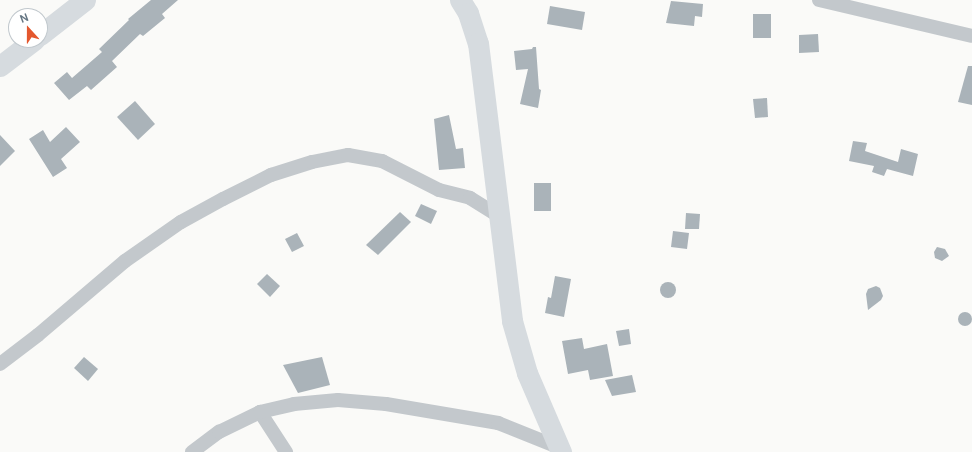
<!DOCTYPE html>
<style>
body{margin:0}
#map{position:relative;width:972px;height:452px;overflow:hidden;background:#fafaf8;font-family:"DM Sans",sans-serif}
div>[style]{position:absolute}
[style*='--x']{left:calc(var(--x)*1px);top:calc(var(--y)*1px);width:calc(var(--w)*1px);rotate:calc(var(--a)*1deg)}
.building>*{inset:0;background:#aab3b9}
.round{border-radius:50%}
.minor>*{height:14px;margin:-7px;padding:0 7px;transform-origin:7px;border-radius:7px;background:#c3c8cc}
.primary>*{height:21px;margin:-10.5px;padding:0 10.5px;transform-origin:10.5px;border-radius:10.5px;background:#d6dbdf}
span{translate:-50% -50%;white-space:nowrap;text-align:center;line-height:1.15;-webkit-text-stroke:4px #fff;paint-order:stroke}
.north{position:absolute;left:8px;top:8px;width:40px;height:40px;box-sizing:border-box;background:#fff;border:1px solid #c1c8cd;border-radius:50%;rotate:339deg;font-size:11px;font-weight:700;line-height:16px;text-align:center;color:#657683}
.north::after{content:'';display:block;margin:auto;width:14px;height:18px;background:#e4572e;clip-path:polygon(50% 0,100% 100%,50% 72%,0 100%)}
</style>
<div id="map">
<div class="building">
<i style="clip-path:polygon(151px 0,178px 0,162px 14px,165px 18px,143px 36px,140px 34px,112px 61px,117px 67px,91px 90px,87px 86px,69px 100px,54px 83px,67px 72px,72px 78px,102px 52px,99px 49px,129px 20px,128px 19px)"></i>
<i style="clip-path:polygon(671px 1px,703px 4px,702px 17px,695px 16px,694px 26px,666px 23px)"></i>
<i style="clip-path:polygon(550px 6px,585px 12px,582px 30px,547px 24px)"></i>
<i style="clip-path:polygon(753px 14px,771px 14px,771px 38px,753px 38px)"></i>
<i style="clip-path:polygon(818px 34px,819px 52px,799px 53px,799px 35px)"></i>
<i style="clip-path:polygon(533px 47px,536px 47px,539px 89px,541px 90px,538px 108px,520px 104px,528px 69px,516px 70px,514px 51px,532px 49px)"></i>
<i style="clip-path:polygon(968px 66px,972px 66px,972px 105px,958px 102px)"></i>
<i style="clip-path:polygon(767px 98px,768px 117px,755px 118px,753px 99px)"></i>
<i style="clip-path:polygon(135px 101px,155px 124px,138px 140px,117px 117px)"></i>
<i style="clip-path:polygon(449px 115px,456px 149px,463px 148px,465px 168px,439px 170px,434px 119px)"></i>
<i style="clip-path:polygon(66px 127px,80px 142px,61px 159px,67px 168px,53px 177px,29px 139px,43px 130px,50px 142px)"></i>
<i style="clip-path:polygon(0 135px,15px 151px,0 166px)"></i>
<i style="clip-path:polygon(853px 141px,867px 143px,865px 151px,898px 162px,901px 149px,918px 154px,913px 176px,887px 169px,884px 176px,872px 172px,874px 166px,849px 161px)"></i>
<i style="clip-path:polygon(534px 183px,551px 183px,551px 211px,534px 211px)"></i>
<i style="clip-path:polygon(421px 204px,437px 211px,431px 224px,415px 216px)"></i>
<i style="clip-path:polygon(400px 212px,411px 222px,378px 255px,366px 245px)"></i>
<i style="clip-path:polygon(686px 213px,700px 214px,699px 229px,685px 229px)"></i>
<i style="clip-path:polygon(673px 231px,689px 233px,687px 249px,671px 247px)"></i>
<i style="clip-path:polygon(297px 233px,304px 246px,292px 252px,285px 239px)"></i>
<i style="clip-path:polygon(937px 247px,945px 249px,949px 256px,942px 261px,935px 258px,934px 252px)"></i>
<i style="clip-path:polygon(267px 274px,280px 286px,270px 297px,257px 284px)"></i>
<i style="clip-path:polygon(555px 276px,571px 279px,564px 317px,545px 313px,548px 297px,551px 298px)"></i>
<i class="round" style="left:660px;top:282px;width:16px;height:16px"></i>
<i style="clip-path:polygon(876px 286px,880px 288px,883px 296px,881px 300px,868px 310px,866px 294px,868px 289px)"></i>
<i class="round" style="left:958px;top:312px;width:14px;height:14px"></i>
<i style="clip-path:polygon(629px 329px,631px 344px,619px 346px,616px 331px)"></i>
<i style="clip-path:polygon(582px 338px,584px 349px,607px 344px,613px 376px,590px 380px,588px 370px,568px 374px,562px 341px)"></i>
<i style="clip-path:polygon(84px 357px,98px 369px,88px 381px,74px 368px)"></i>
<i style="clip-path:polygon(322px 357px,330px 385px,298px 393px,283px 365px)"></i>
<i style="clip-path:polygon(632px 375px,636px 392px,612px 396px,605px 380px)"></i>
</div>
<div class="minor">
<i style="--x:819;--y:0;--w:157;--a:13.2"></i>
<i style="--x:0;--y:364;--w:48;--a:-37.3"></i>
<i style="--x:38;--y:335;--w:114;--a:-40.4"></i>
<i style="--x:125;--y:261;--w:68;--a:-34.9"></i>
<i style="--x:181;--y:222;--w:48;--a:-28.7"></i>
<i style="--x:223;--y:199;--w:54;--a:-26.6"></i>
<i style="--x:271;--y:175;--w:43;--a:-17.6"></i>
<i style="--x:312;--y:162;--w:37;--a:-11"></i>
<i style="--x:348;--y:155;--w:35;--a:10"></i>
<i style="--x:382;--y:161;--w:64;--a:27"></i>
<i style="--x:439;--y:190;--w:32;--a:14"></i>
<i style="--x:470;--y:198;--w:34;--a:32"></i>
<i style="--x:260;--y:412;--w:48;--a:57"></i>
<i style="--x:192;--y:452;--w:34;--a:-37"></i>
<i style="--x:219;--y:432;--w:46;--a:-26"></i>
<i style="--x:260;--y:412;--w:35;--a:-13"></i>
<i style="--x:294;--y:404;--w:44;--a:-5.2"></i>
<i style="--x:338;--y:400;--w:48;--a:4.8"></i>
<i style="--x:386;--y:404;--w:114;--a:9.6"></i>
<i style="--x:498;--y:423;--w:65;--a:21.8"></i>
</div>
<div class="primary">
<i style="--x:460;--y:0;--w:15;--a:58"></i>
<i style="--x:468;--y:13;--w:32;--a:72"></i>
<i style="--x:478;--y:43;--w:280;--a:83"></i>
<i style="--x:512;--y:321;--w:54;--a:73.9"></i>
<i style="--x:527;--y:373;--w:86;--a:66.7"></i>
<i style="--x:40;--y:35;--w:57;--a:-37.9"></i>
<i style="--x:0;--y:66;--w:43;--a:-37.4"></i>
</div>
<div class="north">N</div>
</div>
